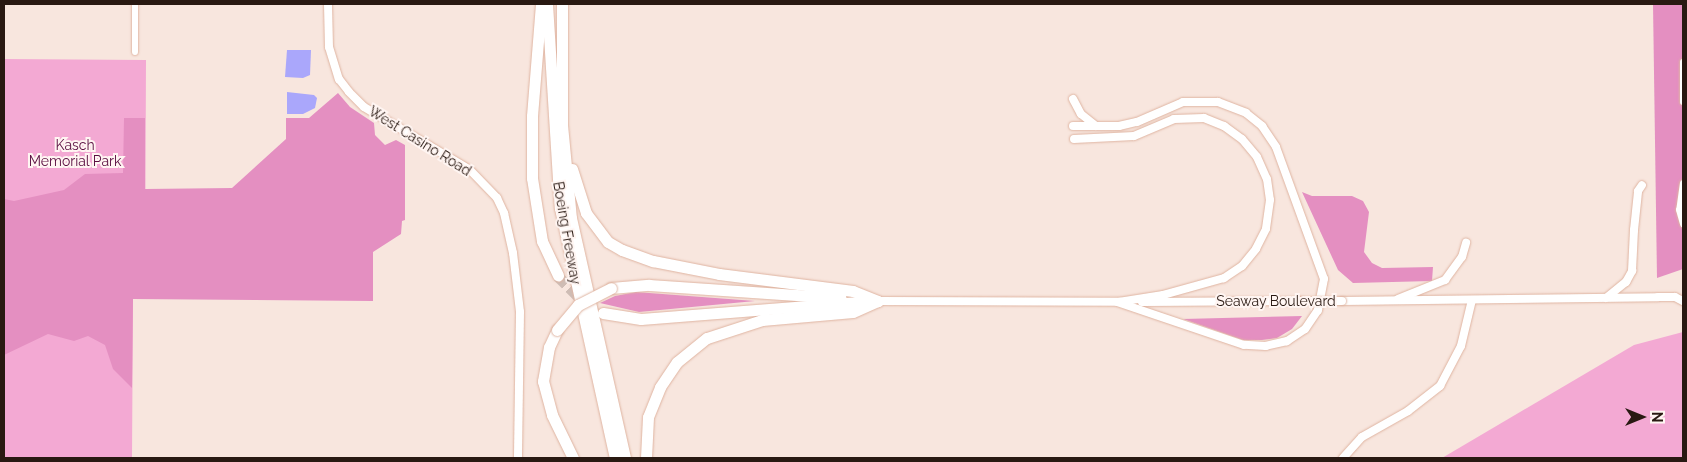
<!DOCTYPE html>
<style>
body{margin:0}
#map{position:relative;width:1687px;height:462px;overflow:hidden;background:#f8e6de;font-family:Raleway,sans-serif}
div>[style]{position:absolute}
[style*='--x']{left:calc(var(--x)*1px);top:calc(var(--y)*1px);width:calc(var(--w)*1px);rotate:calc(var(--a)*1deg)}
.green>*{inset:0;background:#f3a9d3}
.forest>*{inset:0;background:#e48fc1}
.water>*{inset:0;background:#aaa7fb}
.motorway-tunnel>*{height:11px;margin-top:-5.5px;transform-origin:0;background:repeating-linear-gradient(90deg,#cfbdb5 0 11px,transparent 0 16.5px)}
.roads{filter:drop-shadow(0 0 1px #dfb4a1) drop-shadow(0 0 1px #dfb4a1)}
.minor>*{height:6px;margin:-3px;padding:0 3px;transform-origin:3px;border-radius:3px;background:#fff}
.tertiary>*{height:8px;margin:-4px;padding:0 4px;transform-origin:4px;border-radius:4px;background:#fff}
.motorway>*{height:11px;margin:-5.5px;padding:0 5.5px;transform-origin:5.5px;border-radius:5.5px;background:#fff}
.bridges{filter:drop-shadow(0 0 1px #dfb4a1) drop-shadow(0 0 1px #dfb4a1)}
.tertiary-bridge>*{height:8px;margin:-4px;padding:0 4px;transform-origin:4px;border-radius:4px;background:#fff}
.motorway-bridge>*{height:11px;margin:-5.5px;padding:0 5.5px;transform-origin:5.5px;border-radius:5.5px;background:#fff}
span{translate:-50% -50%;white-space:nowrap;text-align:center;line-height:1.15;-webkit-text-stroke:4px #fff5f2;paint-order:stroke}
.street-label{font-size:14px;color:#291912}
.park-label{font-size:14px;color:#5a0e41}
.frame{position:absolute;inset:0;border:5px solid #291912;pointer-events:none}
.north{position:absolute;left:1617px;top:392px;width:50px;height:50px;-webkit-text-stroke:4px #fff5f2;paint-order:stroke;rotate:90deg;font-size:14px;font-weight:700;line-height:20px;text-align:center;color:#291912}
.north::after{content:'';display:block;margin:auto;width:18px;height:22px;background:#291912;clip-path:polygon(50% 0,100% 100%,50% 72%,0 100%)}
</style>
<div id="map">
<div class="green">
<i style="clip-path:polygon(4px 59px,146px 60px,145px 299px,133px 299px,132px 458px,4px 458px)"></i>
<i style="clip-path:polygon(1683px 332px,1683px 458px,1442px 458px,1634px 345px)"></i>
</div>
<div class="forest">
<i style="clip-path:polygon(1653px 4px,1683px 4px,1683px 269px,1657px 278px)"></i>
<i style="clip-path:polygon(338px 93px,350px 107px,374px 123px,375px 135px,385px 145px,396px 140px,405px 145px,405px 220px,402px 221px,401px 234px,373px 252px,373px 301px,133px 299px,132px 388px,113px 369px,105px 345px,88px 336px,74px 341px,48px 334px,4px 355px,4px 199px,14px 201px,64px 190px,85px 174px,123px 173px,124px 118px,145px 118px,145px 189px,232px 188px,286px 139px,286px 118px,309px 118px)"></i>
<i style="clip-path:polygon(1302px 192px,1312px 196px,1352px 196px,1363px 201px,1369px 212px,1364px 252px,1372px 263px,1382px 268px,1433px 267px,1432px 281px,1353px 283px,1338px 270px)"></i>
<i style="clip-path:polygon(636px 292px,755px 301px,639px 312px,600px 303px,615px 296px)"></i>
<i style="clip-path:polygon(1302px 316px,1292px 329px,1277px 338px,1262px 340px,1243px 340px,1183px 319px)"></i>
</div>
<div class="water">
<i style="clip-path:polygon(287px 50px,311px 50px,310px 75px,303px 78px,285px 77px)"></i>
<i style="clip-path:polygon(287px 92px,314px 95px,317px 98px,315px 108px,303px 114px,287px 114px)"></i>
</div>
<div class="motorway-tunnel">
<i style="--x:558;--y:276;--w:38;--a:45"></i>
</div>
<div class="roads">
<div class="minor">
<i style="--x:135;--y:52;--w:48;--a:-90"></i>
<i style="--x:1683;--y:62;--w:40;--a:90"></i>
<i style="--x:1683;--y:183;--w:27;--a:98"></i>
<i style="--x:1679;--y:210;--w:15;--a:74"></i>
</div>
<div class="tertiary">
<i style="--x:328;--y:4;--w:43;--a:88.7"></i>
<i style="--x:329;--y:47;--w:34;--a:73"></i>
<i style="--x:339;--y:79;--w:16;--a:52"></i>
<i style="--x:349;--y:92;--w:21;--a:45"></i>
<i style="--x:364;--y:107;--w:123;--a:30.7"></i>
<i style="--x:470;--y:170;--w:39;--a:46"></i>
<i style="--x:497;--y:198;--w:17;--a:65"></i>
<i style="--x:504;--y:213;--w:41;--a:77.3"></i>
<i style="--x:513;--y:253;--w:59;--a:83.2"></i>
<i style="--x:520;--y:312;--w:146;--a:90.8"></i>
<i style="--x:1073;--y:99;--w:17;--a:62"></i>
<i style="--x:1081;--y:114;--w:19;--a:39"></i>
<i style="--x:1073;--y:126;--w:46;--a:0"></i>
<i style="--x:1119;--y:126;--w:18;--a:-13"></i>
<i style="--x:1137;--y:122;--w:50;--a:-23.5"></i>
<i style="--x:1183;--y:102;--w:35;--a:0"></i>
<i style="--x:1218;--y:102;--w:30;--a:21"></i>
<i style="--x:1246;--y:113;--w:21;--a:39"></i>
<i style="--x:1262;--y:126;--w:25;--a:56"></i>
<i style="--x:1276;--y:147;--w:140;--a:70"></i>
<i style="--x:1324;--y:279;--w:32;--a:101"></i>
<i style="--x:1318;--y:310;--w:23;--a:124"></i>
<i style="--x:1305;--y:329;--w:22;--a:146"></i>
<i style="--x:1287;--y:341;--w:22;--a:167"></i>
<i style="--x:1266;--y:346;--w:22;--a:-177"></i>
<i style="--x:1244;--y:345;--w:134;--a:-161.3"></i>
<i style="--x:1074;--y:139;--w:60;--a:-2.9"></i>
<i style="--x:1134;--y:136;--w:43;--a:-23"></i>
<i style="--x:1174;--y:119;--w:30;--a:-2"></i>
<i style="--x:1204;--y:118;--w:22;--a:22"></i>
<i style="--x:1224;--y:126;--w:22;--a:36"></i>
<i style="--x:1242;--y:139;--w:23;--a:50"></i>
<i style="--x:1257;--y:157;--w:24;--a:66"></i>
<i style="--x:1267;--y:179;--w:21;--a:82"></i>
<i style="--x:1270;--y:200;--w:29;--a:98"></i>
<i style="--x:1266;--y:229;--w:22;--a:117"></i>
<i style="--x:1256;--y:249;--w:22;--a:129"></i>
<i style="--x:1242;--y:266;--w:22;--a:146"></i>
<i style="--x:1224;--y:278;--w:63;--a:164.4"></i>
<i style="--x:1163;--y:295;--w:45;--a:171"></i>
<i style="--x:1606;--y:298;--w:26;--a:-39"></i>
<i style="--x:1626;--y:282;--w:13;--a:-61"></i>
<i style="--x:1632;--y:271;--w:41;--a:-87.2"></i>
<i style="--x:1634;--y:230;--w:39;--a:-84"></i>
<i style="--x:1638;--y:191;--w:7;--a:-56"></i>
<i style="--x:1398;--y:299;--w:51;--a:-22"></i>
<i style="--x:1445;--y:280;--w:29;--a:-54"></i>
<i style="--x:1462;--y:257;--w:15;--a:-74"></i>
<i style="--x:878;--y:301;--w:243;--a:0.2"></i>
<i style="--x:1342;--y:301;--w:316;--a:-0.7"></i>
<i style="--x:1658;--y:297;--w:17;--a:0"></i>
<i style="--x:1675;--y:297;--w:9;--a:27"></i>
<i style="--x:1142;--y:302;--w:159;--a:-0.4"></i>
<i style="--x:1343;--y:458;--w:28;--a:-48"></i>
<i style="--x:1362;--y:437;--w:53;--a:-29.5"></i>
<i style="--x:1408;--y:411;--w:41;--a:-38"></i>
<i style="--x:1440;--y:386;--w:45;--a:-62.3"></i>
<i style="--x:1461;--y:346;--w:47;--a:-76.6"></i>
</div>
<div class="motorway">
<i style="--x:541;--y:4;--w:112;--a:94.6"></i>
<i style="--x:532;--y:116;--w:62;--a:90"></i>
<i style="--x:532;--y:178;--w:64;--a:81"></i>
<i style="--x:542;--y:241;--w:38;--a:65"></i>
<i style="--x:547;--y:4;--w:204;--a:86.4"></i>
<i style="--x:560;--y:208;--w:256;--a:77.6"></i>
<i style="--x:562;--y:4;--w:121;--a:90"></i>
<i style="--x:562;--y:125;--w:93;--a:84.5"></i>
<i style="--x:571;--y:218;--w:246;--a:77.3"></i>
<i style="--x:572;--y:169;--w:46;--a:72.3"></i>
<i style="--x:586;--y:213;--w:36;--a:53"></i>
<i style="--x:608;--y:242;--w:16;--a:30"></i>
<i style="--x:622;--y:250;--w:33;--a:20"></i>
<i style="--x:653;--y:261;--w:67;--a:11.1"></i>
<i style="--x:719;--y:274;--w:135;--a:7.2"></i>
<i style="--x:853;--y:291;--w:27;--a:22"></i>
<i style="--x:611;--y:288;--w:38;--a:-5"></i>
<i style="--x:649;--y:285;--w:192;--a:3.9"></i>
<i style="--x:603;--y:313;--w:38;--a:9"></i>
<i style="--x:641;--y:319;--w:228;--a:-4.5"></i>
<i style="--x:557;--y:330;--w:19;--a:115"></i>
<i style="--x:549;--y:347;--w:35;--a:100"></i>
<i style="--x:543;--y:381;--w:35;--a:75"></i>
<i style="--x:552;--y:415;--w:48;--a:64"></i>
<i style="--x:646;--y:458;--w:41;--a:-87.2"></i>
<i style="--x:648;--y:417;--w:32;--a:-68"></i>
<i style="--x:660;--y:387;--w:30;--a:-56"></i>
<i style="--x:677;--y:362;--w:38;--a:-39"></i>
<i style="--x:707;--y:338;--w:58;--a:-18.1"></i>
<i style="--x:762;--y:320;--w:91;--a:-5"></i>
<i style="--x:853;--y:312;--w:27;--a:-24"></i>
</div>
</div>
<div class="bridges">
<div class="tertiary-bridge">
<i style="--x:1301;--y:301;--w:41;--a:0"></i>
</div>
<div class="motorway-bridge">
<i style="--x:557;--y:330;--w:33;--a:-50"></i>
<i style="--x:578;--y:305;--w:37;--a:-27"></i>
</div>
</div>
<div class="street-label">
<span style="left:420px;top:141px;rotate:32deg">West Casino Road</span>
<span style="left:567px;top:233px;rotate:80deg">Boeing Freeway</span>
<span style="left:1276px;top:301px">Seaway Boulevard</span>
</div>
<div class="park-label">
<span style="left:75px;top:153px">Kasch<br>Memorial Park</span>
</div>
<div class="frame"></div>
<div class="north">N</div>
</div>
